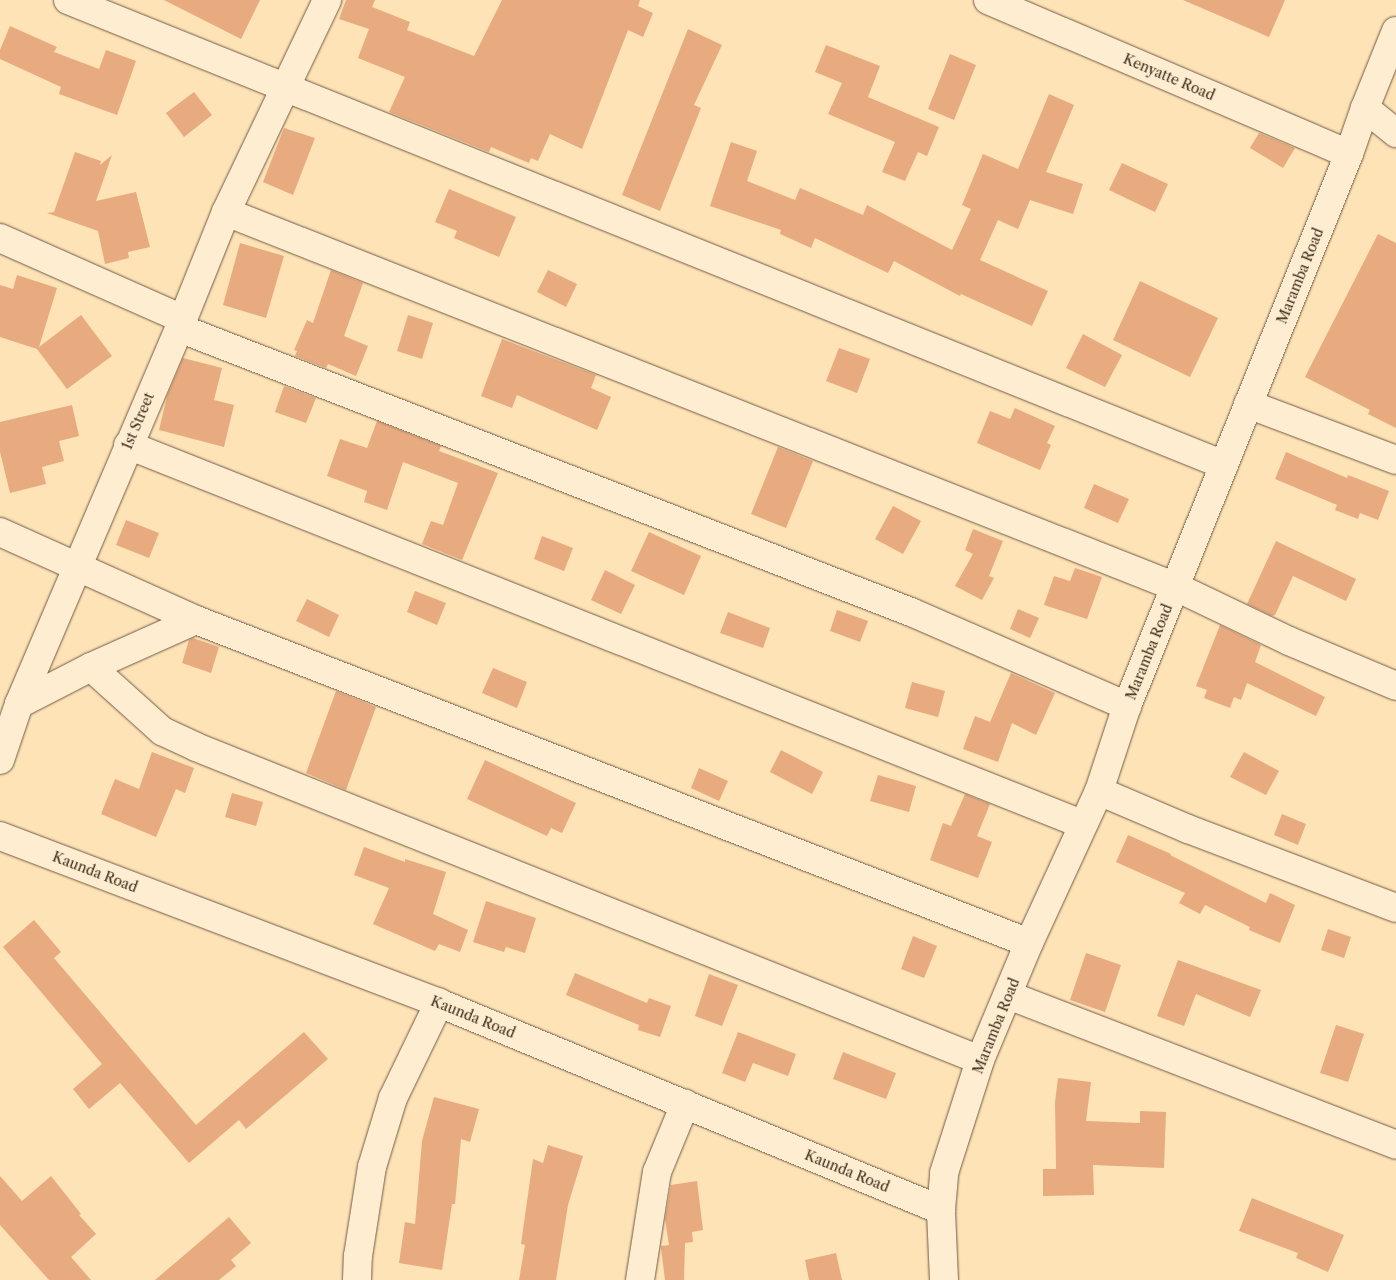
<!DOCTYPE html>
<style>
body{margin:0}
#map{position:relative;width:1396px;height:1280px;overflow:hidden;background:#fee3b7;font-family:"Libre Caslon Text",serif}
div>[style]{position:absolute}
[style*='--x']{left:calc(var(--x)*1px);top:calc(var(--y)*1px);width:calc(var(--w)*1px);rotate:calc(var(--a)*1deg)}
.building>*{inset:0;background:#e8aa7f}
.roads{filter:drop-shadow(0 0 1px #725a44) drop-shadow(0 0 1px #725a44)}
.minor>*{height:28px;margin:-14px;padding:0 14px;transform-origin:14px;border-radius:14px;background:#feedd0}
span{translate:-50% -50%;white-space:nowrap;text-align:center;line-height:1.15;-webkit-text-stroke:4px #feedd0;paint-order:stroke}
.street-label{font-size:14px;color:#432d1e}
</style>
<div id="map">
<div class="building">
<i style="clip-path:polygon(164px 0,260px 0,241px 39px)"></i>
<i style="clip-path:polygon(346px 0,375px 0,372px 7px,410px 22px,407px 30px,474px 56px,502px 0,640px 0,638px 6px,653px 13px,643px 37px,628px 30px,582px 149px,550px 134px,538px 161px,531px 158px,529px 163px,491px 147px,489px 152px,389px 112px,405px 77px,358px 58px,369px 29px,339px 19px)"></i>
<i style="clip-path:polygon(1183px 0,1285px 0,1269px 37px)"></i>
<i style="clip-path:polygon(10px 26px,57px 47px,54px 52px,99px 69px,106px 50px,136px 61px,117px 115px,59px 94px,61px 87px,0 59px,0 50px)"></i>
<i style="clip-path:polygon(688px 29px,722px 45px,694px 105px,701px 108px,660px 211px,622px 195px)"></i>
<i style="clip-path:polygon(826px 45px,880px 66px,868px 97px,939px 127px,927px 156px,918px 152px,905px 181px,882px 172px,895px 142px,828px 114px,842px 83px,815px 72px)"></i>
<i style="clip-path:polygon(950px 54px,976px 65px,954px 120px,928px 109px)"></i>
<i style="clip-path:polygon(194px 92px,212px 115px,184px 137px,166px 113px)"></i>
<i style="clip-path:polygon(1049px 94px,1074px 105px,1046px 172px,1083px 184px,1073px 214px,1030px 200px,1018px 229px,998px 220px,980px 260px,1048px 291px,1032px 326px,961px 294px,960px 296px,894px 261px,888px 273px,815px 238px,811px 248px,780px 234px,781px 230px,710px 206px,731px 142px,757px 151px,747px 181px,795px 200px,800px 188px,863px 215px,867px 205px,952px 250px,971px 209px,962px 205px,983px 154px,1018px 169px)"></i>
<i style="clip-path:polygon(284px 128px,315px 138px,293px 195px,263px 182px)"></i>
<i style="clip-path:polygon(1259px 133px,1295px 148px,1283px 168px,1250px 148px)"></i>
<i style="clip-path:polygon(75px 152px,101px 161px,100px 165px,112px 155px,96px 201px,136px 192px,150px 247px,128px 252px,129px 258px,105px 264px,98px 231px,47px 213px,54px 212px)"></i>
<i style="clip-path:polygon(1122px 163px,1168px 184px,1155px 212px,1109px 190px)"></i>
<i style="clip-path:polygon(449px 189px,516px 217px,499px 257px,454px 238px,457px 231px,435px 222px)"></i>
<i style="clip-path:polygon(1378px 234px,1396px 243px,1396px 428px,1368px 414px,1370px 410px,1305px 377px)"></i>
<i style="clip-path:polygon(240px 243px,284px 256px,266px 318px,223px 305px)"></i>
<i style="clip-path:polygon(331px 270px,363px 283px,344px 336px,368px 346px,356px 376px,328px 364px,326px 368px,295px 356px,297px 351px,294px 350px,307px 320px,313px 323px)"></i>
<i style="clip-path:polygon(548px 270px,577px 284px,566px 307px,537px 292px)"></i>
<i style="clip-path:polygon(17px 275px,57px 288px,39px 347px,81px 315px,112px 356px,67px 389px,37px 349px,0 337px,0 285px,13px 289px)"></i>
<i style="clip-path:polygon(1140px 281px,1218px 318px,1190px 377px,1113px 340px)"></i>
<i style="clip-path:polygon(408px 315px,433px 323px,422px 359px,397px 351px)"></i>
<i style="clip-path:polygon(1083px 334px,1122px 355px,1105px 387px,1066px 368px)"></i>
<i style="clip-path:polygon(502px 339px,596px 375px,591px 388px,611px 397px,597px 430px,517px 395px,512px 408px,481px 396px)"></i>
<i style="clip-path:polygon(839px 348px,870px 359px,857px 393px,826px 381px)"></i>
<i style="clip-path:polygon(183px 358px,222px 368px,214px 400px,234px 405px,224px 447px,159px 430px,167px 396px)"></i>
<i style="clip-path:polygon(284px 386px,316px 398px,306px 423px,275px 412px)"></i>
<i style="clip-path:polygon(72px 405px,79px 436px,59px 441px,64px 461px,42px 467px,46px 484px,10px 493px,0 452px,0 422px)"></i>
<i style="clip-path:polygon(1015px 408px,1055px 426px,1047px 443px,1051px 445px,1040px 470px,977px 443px,990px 411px,1010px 419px)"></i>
<i style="clip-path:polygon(377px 421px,441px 446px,439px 451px,498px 473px,462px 560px,422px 544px,431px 521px,443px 525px,458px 483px,403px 462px,387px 510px,364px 502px,367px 491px,327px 476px,340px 439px,367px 448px)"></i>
<i style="clip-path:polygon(778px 447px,813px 461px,786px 528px,751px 514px)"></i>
<i style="clip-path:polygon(1286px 452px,1347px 478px,1348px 475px,1389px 491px,1378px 520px,1360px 513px,1358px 519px,1335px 510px,1337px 505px,1275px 479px)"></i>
<i style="clip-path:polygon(1094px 484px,1129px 499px,1118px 523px,1084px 508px)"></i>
<i style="clip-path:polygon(893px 506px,921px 521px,903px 554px,875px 539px)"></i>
<i style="clip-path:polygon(126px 520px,159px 533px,149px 558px,116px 545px)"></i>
<i style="clip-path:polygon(973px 529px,1003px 541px,989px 576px,994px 578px,982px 600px,955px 586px,973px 554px,965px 550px)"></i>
<i style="clip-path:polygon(649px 532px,701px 556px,684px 595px,631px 571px)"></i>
<i style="clip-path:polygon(542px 536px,573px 548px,564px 571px,534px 559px)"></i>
<i style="clip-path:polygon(1276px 541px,1356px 579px,1346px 601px,1293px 576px,1275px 615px,1272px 616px,1247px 604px)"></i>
<i style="clip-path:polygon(1075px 568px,1102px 577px,1087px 619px,1044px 605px,1054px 576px,1070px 581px)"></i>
<i style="clip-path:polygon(605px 570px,635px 585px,621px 614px,591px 600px)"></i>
<i style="clip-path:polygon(415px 591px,446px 603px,437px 625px,407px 612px)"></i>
<i style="clip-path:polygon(307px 599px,339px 615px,329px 637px,296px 621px)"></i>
<i style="clip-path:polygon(1018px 609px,1039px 618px,1030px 638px,1010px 629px)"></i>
<i style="clip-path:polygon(837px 610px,868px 621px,860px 642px,830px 631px)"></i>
<i style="clip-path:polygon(728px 612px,770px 628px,763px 648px,720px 633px)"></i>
<i style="clip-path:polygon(1220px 625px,1261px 645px,1255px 662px,1325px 697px,1316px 716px,1247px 683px,1241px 700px,1234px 697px,1230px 708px,1204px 698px,1207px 690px,1196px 686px)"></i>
<i style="clip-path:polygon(193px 638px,219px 647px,211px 673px,182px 663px,189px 640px)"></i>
<i style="clip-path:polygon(493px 668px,527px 682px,517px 708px,482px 693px)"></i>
<i style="clip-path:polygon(1011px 673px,1055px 693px,1036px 735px,1012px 723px,998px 762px,963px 749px,975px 716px,990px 722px)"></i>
<i style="clip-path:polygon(912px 682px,945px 691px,938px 717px,905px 708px)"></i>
<i style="clip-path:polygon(336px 691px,376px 707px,346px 790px,306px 773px)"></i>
<i style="clip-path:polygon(781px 750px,823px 772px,812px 794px,770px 772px)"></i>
<i style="clip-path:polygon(152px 752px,194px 768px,185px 793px,176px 789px,156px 837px,101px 814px,115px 779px,139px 789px)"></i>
<i style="clip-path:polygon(1244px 752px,1279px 771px,1266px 795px,1230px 777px)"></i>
<i style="clip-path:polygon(485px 760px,576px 803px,562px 833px,551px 828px,547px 836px,467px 799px)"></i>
<i style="clip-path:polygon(699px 768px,728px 781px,719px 801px,691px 788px)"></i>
<i style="clip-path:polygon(878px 775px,916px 786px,909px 812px,870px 801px)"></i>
<i style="clip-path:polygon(232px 793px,263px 802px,256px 826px,225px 817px)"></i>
<i style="clip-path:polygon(965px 794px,990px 804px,977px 836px,992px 842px,978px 878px,930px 860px,943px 823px,951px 826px)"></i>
<i style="clip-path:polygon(1282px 814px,1306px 824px,1298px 845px,1274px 835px)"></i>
<i style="clip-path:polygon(1128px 835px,1171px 854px,1170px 855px,1266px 903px,1270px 893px,1295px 905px,1280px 943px,1249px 930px,1250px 927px,1205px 905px,1200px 914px,1179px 903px,1185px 893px,1116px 862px)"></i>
<i style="clip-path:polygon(364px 847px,405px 862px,405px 859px,446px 872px,433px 914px,468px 930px,460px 952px,439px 944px,435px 951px,373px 924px,389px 888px,354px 875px)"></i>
<i style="clip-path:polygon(486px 901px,536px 918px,525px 953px,506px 947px,504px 952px,473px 942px)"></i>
<i style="clip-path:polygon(34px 920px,61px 952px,54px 958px,196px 1125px,304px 1032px,328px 1059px,246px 1129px,239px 1120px,189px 1163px,120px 1083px,89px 1109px,73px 1089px,102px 1064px,3px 947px)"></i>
<i style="clip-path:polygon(1328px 929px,1351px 937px,1344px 958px,1321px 950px)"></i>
<i style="clip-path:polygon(913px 936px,937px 946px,924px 978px,901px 969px)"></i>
<i style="clip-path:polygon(1086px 953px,1121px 965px,1105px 1012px,1070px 1000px)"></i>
<i style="clip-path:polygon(1178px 960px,1261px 990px,1250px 1017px,1196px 994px,1184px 1026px,1157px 1016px)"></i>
<i style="clip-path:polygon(575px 973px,647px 1003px,649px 998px,671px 1006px,660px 1037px,638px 1030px,639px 1025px,566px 995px)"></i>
<i style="clip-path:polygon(709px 974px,738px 985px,722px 1026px,695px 1016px)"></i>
<i style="clip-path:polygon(1336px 1025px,1364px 1034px,1348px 1082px,1320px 1073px)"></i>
<i style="clip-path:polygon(738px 1032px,796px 1054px,788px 1076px,753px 1063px,745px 1082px,722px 1073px)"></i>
<i style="clip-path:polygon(843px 1052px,896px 1073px,886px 1099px,833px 1079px)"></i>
<i style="clip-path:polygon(1058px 1078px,1091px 1082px,1086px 1121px,1140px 1123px,1140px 1111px,1166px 1112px,1164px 1168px,1093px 1165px,1094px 1195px,1043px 1196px,1043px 1169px,1056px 1169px,1055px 1102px)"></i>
<i style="clip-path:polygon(434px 1097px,479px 1109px,470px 1142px,461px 1139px,455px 1204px,452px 1204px,442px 1270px,399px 1263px,405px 1222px,415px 1224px,422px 1141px)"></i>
<i style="clip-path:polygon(548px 1145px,583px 1156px,568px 1205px,556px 1280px,519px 1280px,525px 1245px,521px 1244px,533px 1159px,543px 1163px)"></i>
<i style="clip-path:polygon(0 1176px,22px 1201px,51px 1176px,81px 1214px,79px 1215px,96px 1234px,71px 1257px,91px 1280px,49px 1280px,0 1225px)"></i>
<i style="clip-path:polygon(697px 1181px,703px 1230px,692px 1232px,693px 1242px,685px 1243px,684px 1280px,665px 1280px,661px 1248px,661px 1246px,669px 1245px,665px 1219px,671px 1185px)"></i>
<i style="clip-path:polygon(1252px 1198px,1344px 1235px,1328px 1272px,1296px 1258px,1298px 1253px,1239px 1231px)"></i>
<i style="clip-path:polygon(229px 1217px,251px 1243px,231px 1260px,236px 1266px,219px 1280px,155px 1280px)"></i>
<i style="clip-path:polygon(836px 1253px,842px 1280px,809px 1280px,805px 1260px)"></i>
</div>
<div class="roads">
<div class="minor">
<i style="--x:68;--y:0;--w:1246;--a:21.91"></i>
<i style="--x:988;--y:0;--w:392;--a:23.1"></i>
<i style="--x:1365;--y:108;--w:40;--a:39"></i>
<i style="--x:226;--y:212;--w:1021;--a:21.54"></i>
<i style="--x:1176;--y:587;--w:125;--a:25.5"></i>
<i style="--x:1289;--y:641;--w:116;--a:22.8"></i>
<i style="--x:0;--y:238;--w:200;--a:23.9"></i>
<i style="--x:179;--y:328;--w:785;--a:21.21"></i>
<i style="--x:911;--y:612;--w:236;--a:23.5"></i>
<i style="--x:1248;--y:404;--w:158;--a:20.7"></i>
<i style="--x:128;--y:445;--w:1027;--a:21.67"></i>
<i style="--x:0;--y:532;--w:215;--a:24.2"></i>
<i style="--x:196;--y:620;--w:893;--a:21.19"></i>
<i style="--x:91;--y:667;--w:96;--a:42"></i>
<i style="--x:162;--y:731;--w:38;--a:25"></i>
<i style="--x:196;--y:747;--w:844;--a:21.76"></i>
<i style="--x:19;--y:704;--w:81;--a:-27.2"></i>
<i style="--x:91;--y:667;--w:115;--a:-24.1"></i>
<i style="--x:0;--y:760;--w:59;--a:-71.3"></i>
<i style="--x:19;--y:704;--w:418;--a:-66.9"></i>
<i style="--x:183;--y:319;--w:115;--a:-68.1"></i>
<i style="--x:226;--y:212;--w:235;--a:-64.5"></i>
<i style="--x:1099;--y:791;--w:97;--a:23.1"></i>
<i style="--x:1188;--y:829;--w:222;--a:20.8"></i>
<i style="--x:0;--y:836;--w:470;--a:20.8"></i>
<i style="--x:439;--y:1003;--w:543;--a:22.41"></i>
<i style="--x:1008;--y:995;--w:416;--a:21.1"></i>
<i style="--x:357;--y:1280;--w:24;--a:-88"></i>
<i style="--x:358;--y:1256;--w:90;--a:-81.1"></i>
<i style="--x:372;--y:1167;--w:72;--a:-73.1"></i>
<i style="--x:393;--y:1098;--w:106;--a:-64.2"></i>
<i style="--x:640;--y:1280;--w:109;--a:-81.1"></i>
<i style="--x:657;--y:1172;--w:74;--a:-67.6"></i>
<i style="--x:944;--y:1280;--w:70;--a:-92.5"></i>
<i style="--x:941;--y:1210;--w:37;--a:-85"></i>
<i style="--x:944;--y:1173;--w:119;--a:-72.3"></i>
<i style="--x:980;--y:1060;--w:127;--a:-67.3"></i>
<i style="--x:1029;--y:943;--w:167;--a:-65.3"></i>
<i style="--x:1099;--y:791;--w:89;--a:-71.8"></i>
<i style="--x:1127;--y:706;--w:595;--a:-68.09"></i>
<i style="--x:1349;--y:154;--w:49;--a:-70.8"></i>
<i style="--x:1365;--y:108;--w:83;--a:-68.1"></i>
</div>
</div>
<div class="street-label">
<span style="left:1169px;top:77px;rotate:23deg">Kenyatte Road</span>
<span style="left:1300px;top:276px;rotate:-68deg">Maramba Road</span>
<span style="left:138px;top:421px;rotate:-67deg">1st Street</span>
<span style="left:1149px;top:652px;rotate:-68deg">Maramba Road</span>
<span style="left:95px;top:872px;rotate:21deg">Kaunda Road</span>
<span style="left:473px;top:1017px;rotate:22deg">Kaunda Road</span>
<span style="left:996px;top:1026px;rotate:-68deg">Maramba Road</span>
<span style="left:847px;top:1171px;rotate:22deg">Kaunda Road</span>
</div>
</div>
